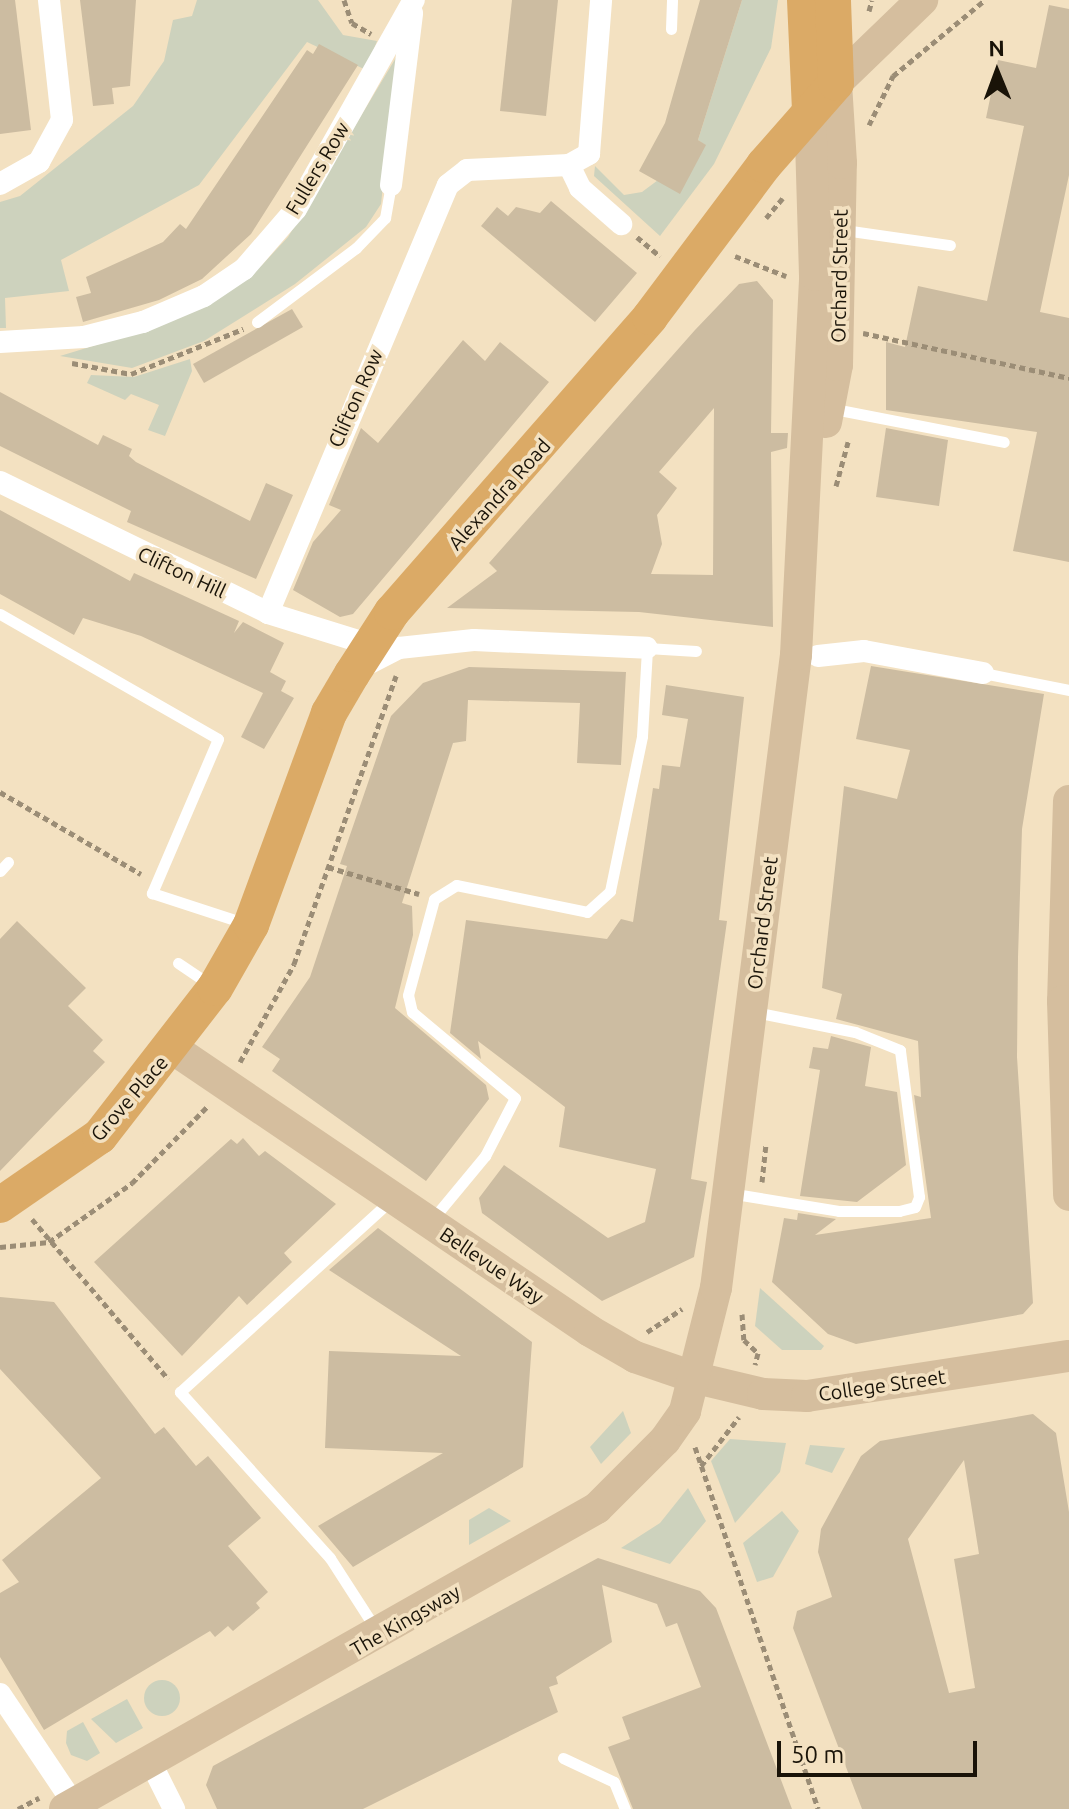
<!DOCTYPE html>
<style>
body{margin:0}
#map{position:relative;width:1069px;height:1809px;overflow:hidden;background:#f3e1c1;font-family:Ubuntu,sans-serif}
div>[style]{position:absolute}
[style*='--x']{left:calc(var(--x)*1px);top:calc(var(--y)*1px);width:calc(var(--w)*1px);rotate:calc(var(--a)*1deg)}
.green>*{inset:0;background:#cdd2bd}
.round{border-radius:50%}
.building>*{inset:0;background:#ccbca1}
.path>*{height:5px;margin-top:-2.5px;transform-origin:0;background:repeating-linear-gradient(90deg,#9b8d76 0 6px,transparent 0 10px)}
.lane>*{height:11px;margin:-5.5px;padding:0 5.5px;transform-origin:5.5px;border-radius:5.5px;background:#fff}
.street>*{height:22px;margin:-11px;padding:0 11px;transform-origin:11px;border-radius:11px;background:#fff}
.secondary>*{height:32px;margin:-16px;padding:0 16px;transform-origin:16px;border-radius:16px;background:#d5be9e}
.primary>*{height:36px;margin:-18px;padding:0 18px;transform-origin:18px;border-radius:18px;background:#dbaa66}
span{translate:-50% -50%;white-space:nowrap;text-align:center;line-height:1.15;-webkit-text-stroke:7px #f3e1c1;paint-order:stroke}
.street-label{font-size:20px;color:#191308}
.north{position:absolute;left:957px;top:32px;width:80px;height:80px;-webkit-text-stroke:6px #f3e1c1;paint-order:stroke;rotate:359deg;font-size:22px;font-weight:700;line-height:32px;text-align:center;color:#191308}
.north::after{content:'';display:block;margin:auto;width:28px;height:36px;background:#191308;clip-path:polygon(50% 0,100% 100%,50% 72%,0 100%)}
.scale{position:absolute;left:777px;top:1741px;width:200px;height:36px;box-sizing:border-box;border:4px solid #191308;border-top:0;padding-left:10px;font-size:24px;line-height:28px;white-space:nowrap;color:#191308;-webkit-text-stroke:6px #f3e1c1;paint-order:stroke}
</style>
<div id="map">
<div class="green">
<i style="clip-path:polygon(197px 0,318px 0,343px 35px,377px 41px,366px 70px,307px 42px,199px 185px,61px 260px,69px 291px,5px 298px,6px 328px,0 328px,0 202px,20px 196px,133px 106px,164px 61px,173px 20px,192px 16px)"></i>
<i style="clip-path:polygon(742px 0,778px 0,771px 48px,714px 164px,660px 236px,594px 176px,595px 166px,624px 195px,642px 192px,705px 145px,698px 140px)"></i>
<i style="clip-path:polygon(397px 56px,381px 204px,366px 227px,295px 284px,204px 341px,132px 368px,60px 356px,149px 329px,262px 265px,288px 237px)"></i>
<i style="clip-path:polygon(190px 359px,192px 371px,165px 436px,148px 430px,159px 405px,131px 394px,125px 400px,87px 383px,91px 375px,134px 377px)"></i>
<i style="clip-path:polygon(760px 1288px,824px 1346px,821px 1350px,782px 1350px,755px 1326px)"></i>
<i style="clip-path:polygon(623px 1411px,631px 1433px,601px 1464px,590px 1447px)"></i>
<i style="clip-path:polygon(730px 1439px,786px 1443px,780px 1472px,735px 1523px,711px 1461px)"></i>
<i style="clip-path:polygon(810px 1445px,845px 1448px,832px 1473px,805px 1464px)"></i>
<i style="clip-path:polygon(688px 1488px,706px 1521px,670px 1564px,621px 1548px,660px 1523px)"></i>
<i style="clip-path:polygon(489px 1508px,511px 1521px,469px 1545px,469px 1520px)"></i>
<i style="clip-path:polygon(782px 1511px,799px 1531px,773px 1577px,757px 1582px,743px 1543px)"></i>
<i class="round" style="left:144px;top:1680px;width:36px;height:36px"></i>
<i style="clip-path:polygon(127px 1699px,143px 1728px,116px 1743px,91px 1719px)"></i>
<i style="clip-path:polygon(83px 1722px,100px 1753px,87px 1761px,71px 1755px,66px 1743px,67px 1731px)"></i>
</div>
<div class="building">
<i style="clip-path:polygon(0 0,15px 0,31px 130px,0 134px)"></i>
<i style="clip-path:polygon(80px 0,136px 0,130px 86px,112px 88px,114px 104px,93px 106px)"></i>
<i style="clip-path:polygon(512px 0,558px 0,546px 116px,500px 111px)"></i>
<i style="clip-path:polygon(700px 0,742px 0,698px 140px,706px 145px,680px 194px,639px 171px,665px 123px)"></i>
<i style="clip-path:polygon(1049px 5px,1069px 9px,1069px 175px,1040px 312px,1069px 318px,1069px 562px,1013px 551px,1037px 432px,886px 410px,886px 342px,905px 347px,918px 286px,987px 301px,1024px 126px,986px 118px,998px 60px,1036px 68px)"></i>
<i style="clip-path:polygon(319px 44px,358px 65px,251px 234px,202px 279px,159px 300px,83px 322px,76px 297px,91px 293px,86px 277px,163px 242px,180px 224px,186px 229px,307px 50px,313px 54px)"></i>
<i style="clip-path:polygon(551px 201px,637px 273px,595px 322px,481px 226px,497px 207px,508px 216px,516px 207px,540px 213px)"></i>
<i style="clip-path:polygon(evenodd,757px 281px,773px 300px,771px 433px,788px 433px,787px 448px,771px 452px,773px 627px,639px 612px,447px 608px,497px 571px,489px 563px,695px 330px,739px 284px,757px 281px,714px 408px,713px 575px,651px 574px,662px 544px,657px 515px,677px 488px,659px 472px,714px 408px)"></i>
<i style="clip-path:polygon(292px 309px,303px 327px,204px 383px,193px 364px)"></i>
<i style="clip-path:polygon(463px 340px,485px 361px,500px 342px,549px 382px,353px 614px,340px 617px,293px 590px,313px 542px,341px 510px,329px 505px,361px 428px,378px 443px)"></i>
<i style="clip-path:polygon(0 392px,98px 445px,103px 435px,132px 449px,129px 456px,136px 462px,250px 521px,266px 483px,293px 495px,256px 579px,127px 522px,131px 511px,0 446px)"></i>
<i style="clip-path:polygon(886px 428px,948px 440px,939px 506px,876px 497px)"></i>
<i style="clip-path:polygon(0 510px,130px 581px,134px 573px,239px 621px,234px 633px,243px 622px,284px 643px,270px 672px,286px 681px,281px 691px,294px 698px,264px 749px,241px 737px,263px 693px,141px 636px,83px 618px,74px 635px,0 594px)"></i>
<i style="clip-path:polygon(871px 666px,1044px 694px,1022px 829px,1018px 957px,1017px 1057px,1033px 1303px,1023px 1314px,856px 1344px,828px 1334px,772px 1282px,784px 1218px,797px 1220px,798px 1213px,836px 1219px,815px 1235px,931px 1218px,914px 1095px,921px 1097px,918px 1041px,836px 1019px,842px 994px,822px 988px,844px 786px,897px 799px,910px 750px,856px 739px)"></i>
<i style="clip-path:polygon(469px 667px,626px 672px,621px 765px,577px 763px,580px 703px,468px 700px,466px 741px,453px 743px,402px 903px,412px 906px,413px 935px,395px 1008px,486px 1085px,489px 1099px,426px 1181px,272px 1071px,280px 1059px,262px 1047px,310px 977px,347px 866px,340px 864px,391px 716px,423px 683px)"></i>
<i style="clip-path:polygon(666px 685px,744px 697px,719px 920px,727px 921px,691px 1179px,707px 1182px,694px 1257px,602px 1301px,482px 1213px,479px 1198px,504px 1165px,608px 1238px,645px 1222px,656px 1169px,559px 1147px,565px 1107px,478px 1041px,481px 1059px,450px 1033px,466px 920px,607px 939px,621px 919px,633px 922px,653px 788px,659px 789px,662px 765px,680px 767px,688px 719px,662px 715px)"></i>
<i style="clip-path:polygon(17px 921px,86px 988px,68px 1006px,103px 1040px,93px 1051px,105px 1062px,0 1171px,0 939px)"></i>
<i style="clip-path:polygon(831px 1036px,871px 1047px,865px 1086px,897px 1092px,906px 1165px,857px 1202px,800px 1196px,820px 1070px,809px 1068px,813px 1047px,828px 1049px)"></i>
<i style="clip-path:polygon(243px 1138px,259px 1156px,265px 1151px,336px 1204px,284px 1253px,292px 1262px,247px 1305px,239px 1296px,182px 1356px,94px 1262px,231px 1139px,237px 1144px)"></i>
<i style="clip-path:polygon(378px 1228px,532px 1342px,523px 1467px,353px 1567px,318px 1526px,443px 1453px,325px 1448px,329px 1351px,461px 1356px,329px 1270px)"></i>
<i style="clip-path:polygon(0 1297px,54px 1302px,155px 1434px,164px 1427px,196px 1466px,208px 1456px,261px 1518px,228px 1546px,268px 1592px,256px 1603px,260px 1608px,233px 1631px,228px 1626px,215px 1637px,210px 1631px,44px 1730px,0 1657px,0 1593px,19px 1582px,2px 1560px,101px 1478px,0 1369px)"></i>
<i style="clip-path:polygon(evenodd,1033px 1414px,1056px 1433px,1069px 1512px,1069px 1809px,862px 1809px,793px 1628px,797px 1611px,832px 1597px,818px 1552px,821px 1529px,861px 1456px,880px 1441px,1033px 1414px,964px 1460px,979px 1554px,954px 1559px,975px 1688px,949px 1693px,908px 1539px,964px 1460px)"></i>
<i style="clip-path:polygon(598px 1558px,700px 1591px,716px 1608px,792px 1809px,633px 1809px,608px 1747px,630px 1739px,622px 1717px,701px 1687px,677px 1623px,666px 1627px,657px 1604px,602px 1585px,612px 1642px,556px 1677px,558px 1684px,549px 1687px,558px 1712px,363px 1809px,217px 1809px,206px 1785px,213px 1766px)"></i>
</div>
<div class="path">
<i style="--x:344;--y:0;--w:24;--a:71"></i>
<i style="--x:352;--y:23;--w:22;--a:30"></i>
<i style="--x:869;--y:11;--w:11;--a:-75"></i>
<i style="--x:869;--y:125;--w:55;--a:-63.9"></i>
<i style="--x:893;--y:76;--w:119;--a:-39.6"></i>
<i style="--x:766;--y:218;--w:26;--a:-50"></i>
<i style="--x:637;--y:237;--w:30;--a:40"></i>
<i style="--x:735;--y:256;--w:55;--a:21.4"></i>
<i style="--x:863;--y:333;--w:211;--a:12.3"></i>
<i style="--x:72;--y:363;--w:60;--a:10.6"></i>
<i style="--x:131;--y:374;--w:121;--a:-21.9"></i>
<i style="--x:836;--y:486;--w:46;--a:-74.7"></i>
<i style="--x:0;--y:792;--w:163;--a:30.2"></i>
<i style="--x:328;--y:867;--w:95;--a:16.5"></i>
<i style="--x:240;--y:1062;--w:112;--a:-61.1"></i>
<i style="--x:294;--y:964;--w:306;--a:-70.5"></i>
<i style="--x:762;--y:1182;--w:38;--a:-84"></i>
<i style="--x:32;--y:1219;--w:210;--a:49.6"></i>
<i style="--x:0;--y:1247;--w:49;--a:-5.8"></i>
<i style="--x:49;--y:1242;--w:102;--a:-35.4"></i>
<i style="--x:132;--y:1183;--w:108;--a:-45.4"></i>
<i style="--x:742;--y:1314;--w:26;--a:86"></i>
<i style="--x:744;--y:1340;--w:19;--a:43"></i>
<i style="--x:758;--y:1353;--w:12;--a:104"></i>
<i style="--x:647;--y:1332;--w:42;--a:-33.3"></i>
<i style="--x:695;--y:1447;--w:382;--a:71.2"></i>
<i style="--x:701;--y:1466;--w:62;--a:-52.2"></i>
<i style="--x:18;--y:1809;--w:24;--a:-28"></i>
</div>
<div class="lane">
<i style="--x:671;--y:29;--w:29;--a:-88"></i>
<i style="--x:844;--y:230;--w:107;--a:8.1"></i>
<i style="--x:257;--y:322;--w:124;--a:-36.8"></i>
<i style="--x:356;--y:248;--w:42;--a:-46"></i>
<i style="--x:385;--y:218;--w:34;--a:-80"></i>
<i style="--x:829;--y:408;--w:178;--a:11"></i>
<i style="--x:0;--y:614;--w:251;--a:29.8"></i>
<i style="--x:218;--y:739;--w:168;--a:113.2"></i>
<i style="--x:152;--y:893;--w:100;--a:18.1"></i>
<i style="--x:983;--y:673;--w:88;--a:11.2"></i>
<i style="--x:0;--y:871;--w:12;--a:-48"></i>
<i style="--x:178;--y:963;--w:40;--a:34"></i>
<i style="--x:729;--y:1193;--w:111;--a:9.3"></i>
<i style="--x:839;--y:1211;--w:60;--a:0"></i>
<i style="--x:899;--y:1211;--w:16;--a:-14"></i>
<i style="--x:915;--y:1207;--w:11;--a:-68"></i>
<i style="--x:919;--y:1197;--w:148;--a:-97.4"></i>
<i style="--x:900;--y:1050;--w:48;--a:-158.2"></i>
<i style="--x:855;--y:1032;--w:102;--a:-168.7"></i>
<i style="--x:431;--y:1221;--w:85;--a:-50.3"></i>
<i style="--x:485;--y:1156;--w:65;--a:-62.7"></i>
<i style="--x:515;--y:1098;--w:134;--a:-140.1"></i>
<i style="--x:412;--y:1012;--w:17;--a:-103"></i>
<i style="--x:408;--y:995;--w:99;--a:-74.8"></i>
<i style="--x:434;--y:899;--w:26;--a:-32"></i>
<i style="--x:456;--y:885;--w:134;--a:11.6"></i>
<i style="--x:587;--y:912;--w:31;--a:-42"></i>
<i style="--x:610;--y:891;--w:158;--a:-78.3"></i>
<i style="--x:642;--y:736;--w:88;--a:-86.7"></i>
<i style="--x:647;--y:648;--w:49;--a:3.5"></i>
<i style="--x:377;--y:1631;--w:87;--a:-122.8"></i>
<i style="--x:330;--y:1558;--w:224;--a:-132.1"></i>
<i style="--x:180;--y:1392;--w:287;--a:-42.3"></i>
<i style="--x:563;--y:1758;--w:56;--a:25.2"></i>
<i style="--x:614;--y:1782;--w:29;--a:68"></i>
</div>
<div class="street">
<i style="--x:569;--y:165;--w:23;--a:-29"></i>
<i style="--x:589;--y:154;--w:154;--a:-85.5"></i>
<i style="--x:0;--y:184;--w:45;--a:-29.4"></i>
<i style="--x:39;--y:162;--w:48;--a:-61.3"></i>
<i style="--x:62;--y:120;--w:121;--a:-96.2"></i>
<i style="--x:391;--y:185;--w:173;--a:-83"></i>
<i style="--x:0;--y:342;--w:84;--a:-3.4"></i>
<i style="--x:84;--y:337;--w:61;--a:-14.3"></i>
<i style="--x:143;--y:322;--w:66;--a:-23.1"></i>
<i style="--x:204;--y:296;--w:48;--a:-34"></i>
<i style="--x:244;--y:269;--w:79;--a:-49.1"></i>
<i style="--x:296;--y:209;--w:240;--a:-60.6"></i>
<i style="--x:0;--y:482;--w:298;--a:26"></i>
<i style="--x:268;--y:613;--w:108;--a:17.3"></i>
<i style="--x:268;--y:613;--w:464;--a:-67.2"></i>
<i style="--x:448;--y:185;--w:24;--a:-38"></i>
<i style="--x:467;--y:170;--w:102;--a:-2.8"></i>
<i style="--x:569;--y:165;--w:25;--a:64"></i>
<i style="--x:580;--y:188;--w:55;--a:41.3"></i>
<i style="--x:818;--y:656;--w:46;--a:-6.2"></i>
<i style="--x:864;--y:651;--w:121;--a:10.5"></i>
<i style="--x:362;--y:667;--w:42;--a:-27.2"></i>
<i style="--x:399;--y:648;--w:75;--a:-6.1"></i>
<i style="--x:474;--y:640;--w:173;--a:2.6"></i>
<i style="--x:0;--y:1694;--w:133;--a:56.1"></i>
<i style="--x:150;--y:1761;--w:54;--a:63.4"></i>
</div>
<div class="secondary">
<i style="--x:826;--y:422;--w:58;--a:-79.1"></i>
<i style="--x:837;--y:365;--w:202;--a:-88.9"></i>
<i style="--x:841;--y:163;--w:80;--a:-93.6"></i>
<i style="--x:836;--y:83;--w:120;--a:-44"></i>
<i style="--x:1069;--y:801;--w:200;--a:91.7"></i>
<i style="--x:1063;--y:1001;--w:194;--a:88.2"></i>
<i style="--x:172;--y:1048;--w:505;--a:34.1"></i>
<i style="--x:590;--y:1331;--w:52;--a:30"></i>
<i style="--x:635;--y:1357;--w:65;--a:19"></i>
<i style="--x:696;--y:1378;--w:69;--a:13.4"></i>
<i style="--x:763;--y:1394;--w:44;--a:2.6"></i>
<i style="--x:807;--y:1396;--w:265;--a:-8.7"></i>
<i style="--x:65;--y:1809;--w:611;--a:-29.5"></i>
<i style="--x:597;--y:1508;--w:96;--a:-45"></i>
<i style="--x:665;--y:1440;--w:35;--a:-55"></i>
<i style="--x:685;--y:1411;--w:127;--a:-75.9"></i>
<i style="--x:716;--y:1288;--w:638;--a:-82.8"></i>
<i style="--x:796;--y:655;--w:380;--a:-87.1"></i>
<i style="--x:815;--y:275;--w:165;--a:-91.7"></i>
</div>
<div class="primary">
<i style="--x:805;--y:0;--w:110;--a:87.4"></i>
<i style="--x:0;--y:1205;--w:121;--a:-34.6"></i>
<i style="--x:100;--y:1136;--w:187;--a:-52.2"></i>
<i style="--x:215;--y:988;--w:73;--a:-60.3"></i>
<i style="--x:251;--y:925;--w:226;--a:-69.8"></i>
<i style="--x:329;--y:713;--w:45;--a:-59.5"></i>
<i style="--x:352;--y:674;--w:74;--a:-57.2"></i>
<i style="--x:392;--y:612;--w:392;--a:-48.8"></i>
<i style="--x:650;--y:317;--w:190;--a:-53.1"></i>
<i style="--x:764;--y:165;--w:109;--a:-48.7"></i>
<i style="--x:836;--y:83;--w:83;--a:-92.1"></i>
</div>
<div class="street-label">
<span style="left:317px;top:168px;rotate:-59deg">Fullers Row</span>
<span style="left:839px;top:276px;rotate:-89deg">Orchard Street</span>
<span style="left:355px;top:398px;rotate:-66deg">Clifton Row</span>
<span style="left:499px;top:494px;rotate:-48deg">Alexandra Road</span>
<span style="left:182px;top:572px;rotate:25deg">Clifton Hill</span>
<span style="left:762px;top:923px;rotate:-83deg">Orchard Street</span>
<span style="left:129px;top:1098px;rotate:-49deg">Grove Place</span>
<span style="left:492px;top:1265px;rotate:34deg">Bellevue Way</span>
<span style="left:882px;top:1385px;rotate:-8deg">College Street</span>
<span style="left:405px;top:1620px;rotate:-30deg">The Kingsway</span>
</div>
<div class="north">N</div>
<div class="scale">50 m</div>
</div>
